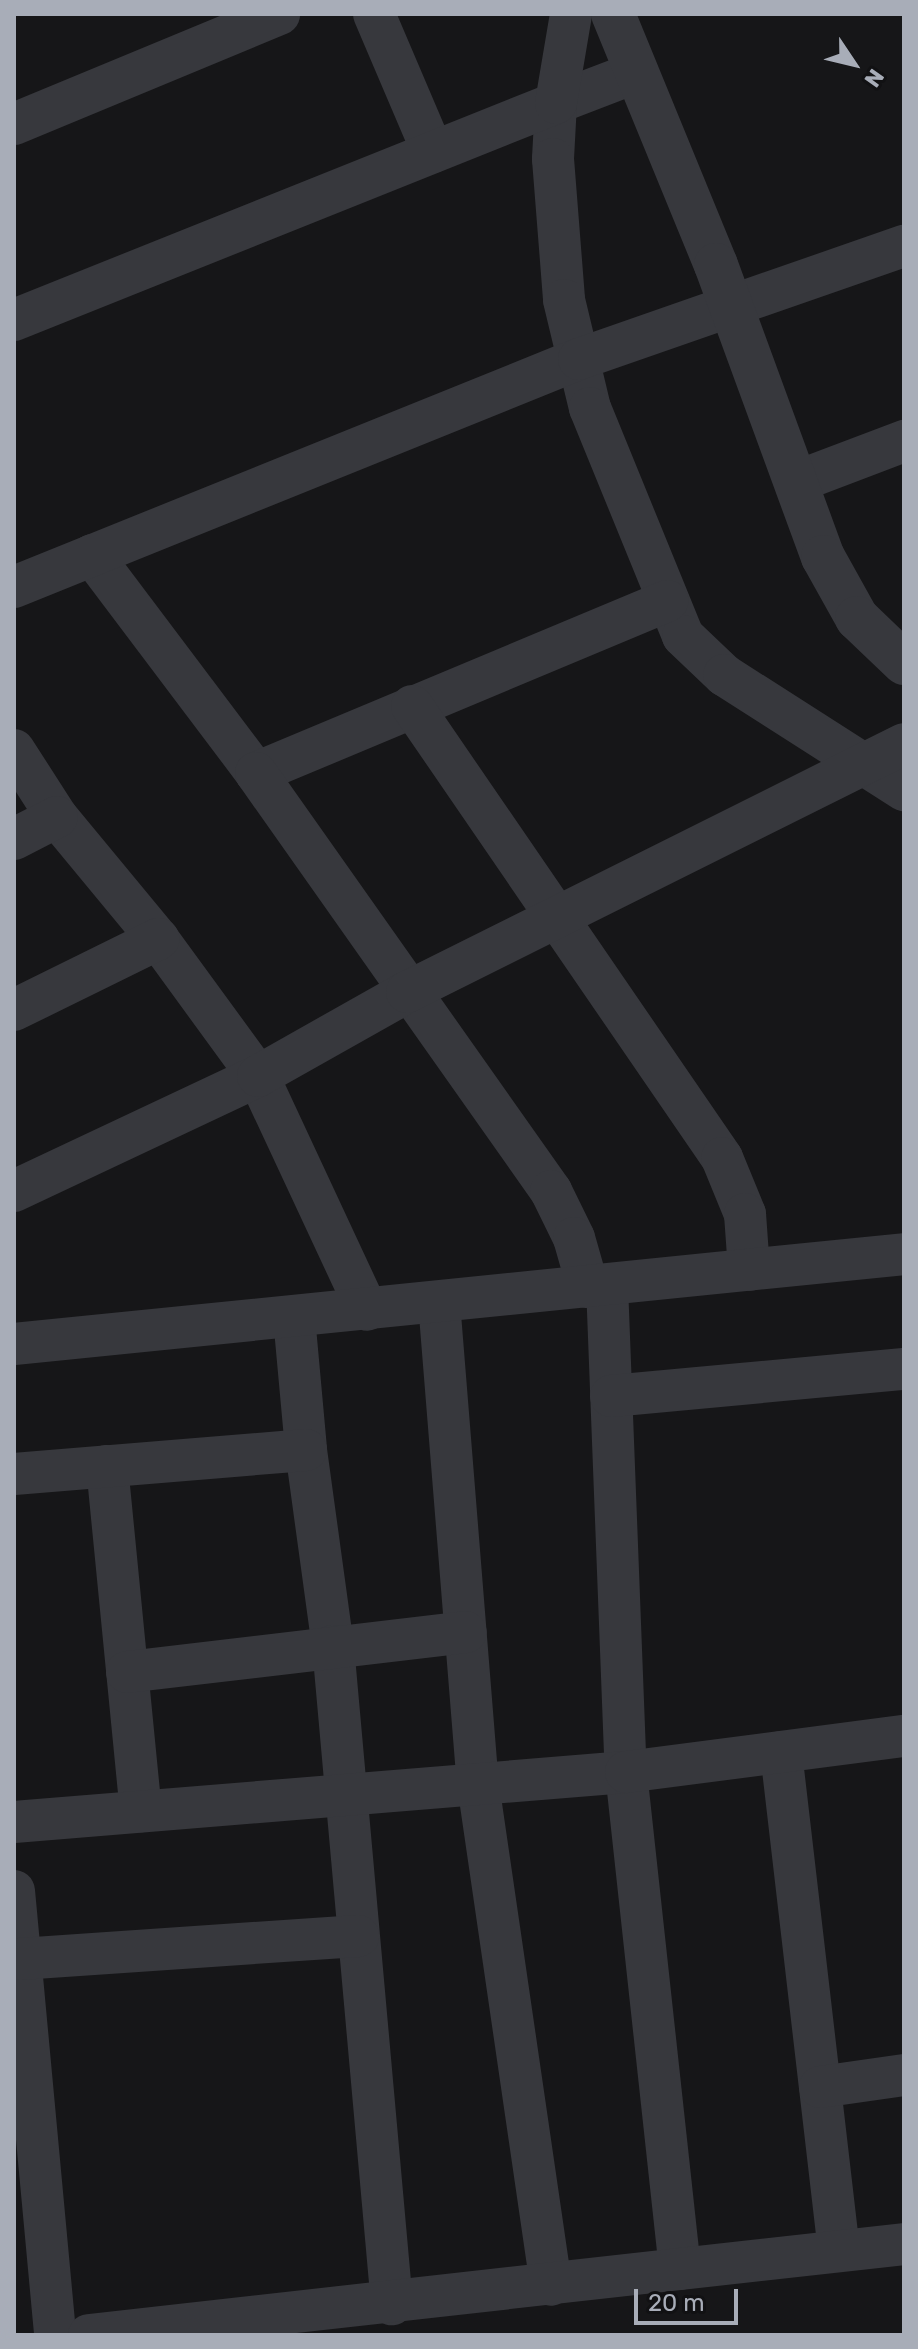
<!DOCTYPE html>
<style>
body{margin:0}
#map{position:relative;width:918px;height:2349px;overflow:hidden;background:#161618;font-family:Rubik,sans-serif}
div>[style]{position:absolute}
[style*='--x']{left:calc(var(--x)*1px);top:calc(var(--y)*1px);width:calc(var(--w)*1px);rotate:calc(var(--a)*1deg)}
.minor>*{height:42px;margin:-21px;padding:0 21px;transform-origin:21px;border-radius:21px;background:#37383d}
.tertiary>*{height:44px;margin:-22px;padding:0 22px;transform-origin:22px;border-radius:22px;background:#37383d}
span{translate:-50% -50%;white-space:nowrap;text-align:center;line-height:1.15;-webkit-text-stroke:6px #111113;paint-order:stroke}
.frame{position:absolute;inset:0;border:16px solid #a8adb8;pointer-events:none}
.north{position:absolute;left:814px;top:24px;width:80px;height:80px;-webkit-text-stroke:6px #111113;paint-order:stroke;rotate:125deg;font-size:22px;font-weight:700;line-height:32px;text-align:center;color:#a8adb8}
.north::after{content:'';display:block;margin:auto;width:28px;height:36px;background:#a8adb8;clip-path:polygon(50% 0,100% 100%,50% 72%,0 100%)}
.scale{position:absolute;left:634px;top:2289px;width:104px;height:36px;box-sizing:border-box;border:4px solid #a8adb8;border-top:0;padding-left:10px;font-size:24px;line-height:28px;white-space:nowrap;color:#a8adb8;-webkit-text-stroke:6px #111113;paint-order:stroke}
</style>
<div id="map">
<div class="minor">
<i style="--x:374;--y:14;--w:150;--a:66.9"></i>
<i style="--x:637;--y:72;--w:87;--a:159.1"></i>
<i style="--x:556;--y:103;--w:56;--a:93.1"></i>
<i style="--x:553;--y:159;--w:141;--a:85.5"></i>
<i style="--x:564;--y:300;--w:111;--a:76.5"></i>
<i style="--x:590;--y:408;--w:246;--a:67.8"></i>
<i style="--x:683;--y:636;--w:57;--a:43.6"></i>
<i style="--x:724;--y:675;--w:214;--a:32.6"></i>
<i style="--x:14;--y:124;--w:287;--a:-22.5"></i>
<i style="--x:14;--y:320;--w:584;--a:-21.82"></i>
<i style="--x:556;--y:103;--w:90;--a:-80.4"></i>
<i style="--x:796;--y:482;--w:116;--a:-20.8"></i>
<i style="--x:92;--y:555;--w:273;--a:53"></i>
<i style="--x:256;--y:773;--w:446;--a:-22.7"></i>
<i style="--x:14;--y:587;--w:609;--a:-21.98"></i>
<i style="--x:579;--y:359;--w:344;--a:-19.2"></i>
<i style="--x:412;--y:706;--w:548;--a:55.56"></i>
<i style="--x:722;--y:1158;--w:61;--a:67.7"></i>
<i style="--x:745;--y:1214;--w:56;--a:85.9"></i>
<i style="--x:14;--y:750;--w:80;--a:57.3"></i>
<i style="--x:57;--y:817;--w:158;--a:50.4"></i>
<i style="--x:158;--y:939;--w:170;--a:53.9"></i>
<i style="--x:258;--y:1076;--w:258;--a:65"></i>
<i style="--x:256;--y:773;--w:512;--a:54.79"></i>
<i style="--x:551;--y:1191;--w:52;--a:63.9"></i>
<i style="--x:574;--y:1238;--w:51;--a:74.1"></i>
<i style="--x:14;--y:839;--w:48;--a:-27.1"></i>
<i style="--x:14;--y:1010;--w:161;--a:-26.2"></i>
<i style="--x:14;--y:1191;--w:270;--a:-25.2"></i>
<i style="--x:258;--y:1076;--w:171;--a:-29.4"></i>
<i style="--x:407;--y:992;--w:555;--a:-26.52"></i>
<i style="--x:607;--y:1285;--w:487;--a:87.8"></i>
<i style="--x:626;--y:1772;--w:500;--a:83.8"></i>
<i style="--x:439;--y:1302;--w:484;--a:85.4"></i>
<i style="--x:478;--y:1784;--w:506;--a:81.71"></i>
<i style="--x:294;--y:1317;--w:134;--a:84.8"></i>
<i style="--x:306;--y:1450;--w:198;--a:82.2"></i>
<i style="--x:333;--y:1646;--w:661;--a:84.88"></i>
<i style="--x:14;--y:1344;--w:895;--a:-5.77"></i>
<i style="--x:611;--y:1396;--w:294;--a:-5.3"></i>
<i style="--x:107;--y:1466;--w:347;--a:84.4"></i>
<i style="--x:14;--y:1474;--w:293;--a:-4.7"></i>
<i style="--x:127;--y:1672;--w:341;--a:-6.7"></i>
<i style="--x:781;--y:1752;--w:502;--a:83.37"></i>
<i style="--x:14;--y:1822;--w:614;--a:-4.67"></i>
<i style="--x:626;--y:1772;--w:280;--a:-7.4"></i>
<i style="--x:14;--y:1891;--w:446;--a:84.7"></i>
<i style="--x:20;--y:1959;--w:339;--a:-3.9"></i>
<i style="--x:820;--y:2087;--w:85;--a:-8.1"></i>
<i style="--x:89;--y:2335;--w:820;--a:-6.37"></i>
</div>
<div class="tertiary">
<i style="--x:613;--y:14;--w:271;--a:67.7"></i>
<i style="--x:716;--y:265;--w:311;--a:69.9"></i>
<i style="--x:823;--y:557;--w:70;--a:60.9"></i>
<i style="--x:857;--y:618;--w:65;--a:43.8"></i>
</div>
<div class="frame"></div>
<div class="north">N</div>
<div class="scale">20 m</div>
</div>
